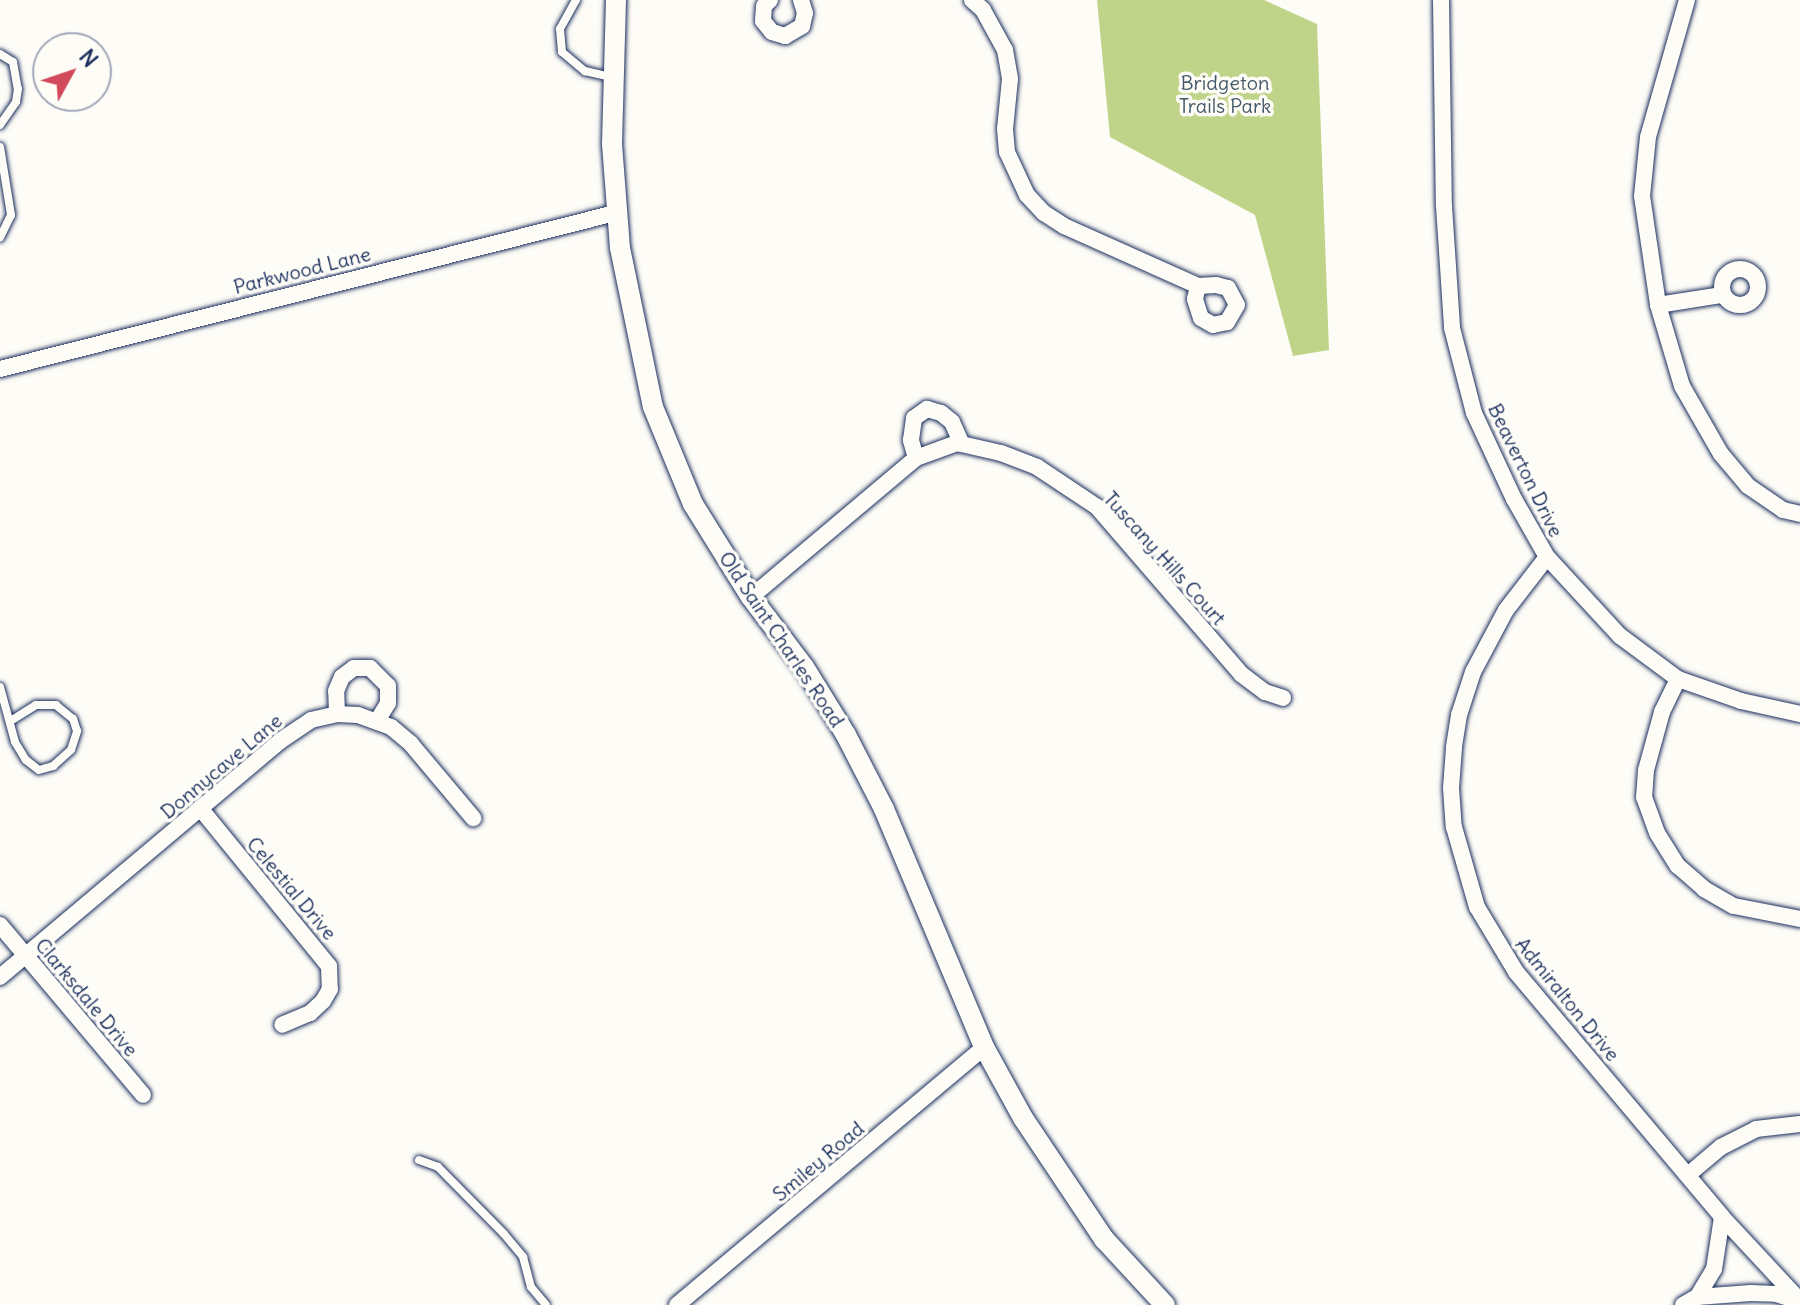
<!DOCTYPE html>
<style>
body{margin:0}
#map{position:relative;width:1800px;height:1305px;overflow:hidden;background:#fdfcf7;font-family:Delius,sans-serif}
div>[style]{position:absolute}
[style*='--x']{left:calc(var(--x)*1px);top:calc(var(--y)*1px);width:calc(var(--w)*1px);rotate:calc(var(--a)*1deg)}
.green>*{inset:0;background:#c0d489}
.roads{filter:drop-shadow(0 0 2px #1b2f5e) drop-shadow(0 0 2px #1b2f5e)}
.service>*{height:8px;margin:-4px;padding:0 4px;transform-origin:4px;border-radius:4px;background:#fdfcf7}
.minor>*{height:16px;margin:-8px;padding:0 8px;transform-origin:8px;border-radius:8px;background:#fdfcf7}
.minor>.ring{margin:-8px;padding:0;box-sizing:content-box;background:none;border:16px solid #fdfcf7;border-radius:50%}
.tertiary>*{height:20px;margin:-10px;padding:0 10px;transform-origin:10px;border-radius:10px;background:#fdfcf7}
span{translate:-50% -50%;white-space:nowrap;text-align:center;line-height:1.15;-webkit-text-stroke:7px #fdfcf7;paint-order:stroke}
.park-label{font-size:20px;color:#445869}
.street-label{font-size:20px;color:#1b2f5e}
.north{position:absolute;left:32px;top:32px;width:80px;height:80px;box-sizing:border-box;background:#fdfcf7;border:2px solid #a3aaba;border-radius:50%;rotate:50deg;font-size:22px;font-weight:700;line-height:32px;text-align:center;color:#1b2f5e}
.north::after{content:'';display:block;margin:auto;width:28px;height:36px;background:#d1495b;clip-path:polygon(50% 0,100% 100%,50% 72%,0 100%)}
</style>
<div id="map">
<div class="green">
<i style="clip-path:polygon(1097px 0,1264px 0,1317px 24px,1329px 350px,1293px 356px,1255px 215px,1110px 137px)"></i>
</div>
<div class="roads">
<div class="service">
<i style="--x:576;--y:0;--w:33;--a:119"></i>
<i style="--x:560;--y:29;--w:23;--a:85"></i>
<i style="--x:562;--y:52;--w:30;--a:40"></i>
<i style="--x:585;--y:71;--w:28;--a:13"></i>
<i style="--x:0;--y:54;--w:15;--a:32"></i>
<i style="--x:13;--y:62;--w:27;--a:80"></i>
<i style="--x:18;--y:89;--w:13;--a:99"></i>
<i style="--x:16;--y:102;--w:28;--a:125"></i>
<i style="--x:0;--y:147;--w:69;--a:80.8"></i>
<i style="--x:11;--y:215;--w:25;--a:116"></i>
<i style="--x:0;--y:687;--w:57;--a:74.7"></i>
<i style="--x:15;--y:742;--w:21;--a:59"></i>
<i style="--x:26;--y:760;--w:16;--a:38"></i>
<i style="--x:39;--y:770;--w:15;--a:-16"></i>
<i style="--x:53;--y:766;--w:24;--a:-42"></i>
<i style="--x:71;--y:750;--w:20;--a:-72"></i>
<i style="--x:77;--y:731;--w:13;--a:-108"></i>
<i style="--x:73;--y:719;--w:22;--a:-141"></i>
<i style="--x:56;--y:705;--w:20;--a:180"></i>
<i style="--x:36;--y:705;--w:28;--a:148"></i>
<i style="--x:419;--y:1160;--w:20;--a:20"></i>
<i style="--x:438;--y:1167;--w:94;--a:45.4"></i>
<i style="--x:504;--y:1234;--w:30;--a:50"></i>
<i style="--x:523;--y:1257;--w:31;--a:75"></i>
<i style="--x:531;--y:1287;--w:23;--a:50"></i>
</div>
<div class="minor">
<i style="--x:770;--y:0;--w:8;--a:135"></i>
<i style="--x:764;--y:6;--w:15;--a:94"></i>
<i style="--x:763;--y:21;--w:14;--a:51"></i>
<i style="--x:772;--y:32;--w:14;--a:17"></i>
<i style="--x:785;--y:36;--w:20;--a:-30"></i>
<i style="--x:802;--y:26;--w:13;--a:-77"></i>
<i style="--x:805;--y:13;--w:14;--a:-107"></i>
<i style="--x:972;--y:0;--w:15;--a:42"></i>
<i style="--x:983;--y:10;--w:46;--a:61.2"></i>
<i style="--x:1005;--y:50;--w:29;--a:80"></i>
<i style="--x:1010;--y:79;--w:50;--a:95.7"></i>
<i style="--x:1005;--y:129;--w:23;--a:85"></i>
<i style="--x:1007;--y:152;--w:47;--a:65.1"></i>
<i style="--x:1027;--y:195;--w:25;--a:47"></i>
<i style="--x:1044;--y:213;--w:24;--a:33"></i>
<i style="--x:1064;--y:226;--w:147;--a:24.1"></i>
<i style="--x:1441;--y:0;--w:206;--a:89.2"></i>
<i style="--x:1444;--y:206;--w:122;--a:86.2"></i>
<i style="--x:1452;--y:328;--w:88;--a:75.5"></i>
<i style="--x:1474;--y:413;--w:95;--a:65.1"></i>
<i style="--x:1514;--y:499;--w:67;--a:60.4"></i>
<i style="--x:1547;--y:557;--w:108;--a:47.3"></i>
<i style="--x:1620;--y:636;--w:72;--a:36.6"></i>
<i style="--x:1678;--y:679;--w:67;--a:19.2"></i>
<i style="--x:1741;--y:701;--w:60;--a:12.4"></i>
<i style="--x:1687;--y:0;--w:142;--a:105.9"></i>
<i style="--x:1648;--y:137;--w:59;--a:95.8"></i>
<i style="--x:1642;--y:196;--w:110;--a:81.6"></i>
<i style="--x:1658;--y:305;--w:84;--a:73.5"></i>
<i style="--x:1682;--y:386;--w:78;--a:60.2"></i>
<i style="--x:1721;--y:454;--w:42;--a:49.8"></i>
<i style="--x:1748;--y:486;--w:42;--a:34.4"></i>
<i style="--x:1783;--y:510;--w:17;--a:13"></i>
<i class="ring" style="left:1722px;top:269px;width:20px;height:20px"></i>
<i style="--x:1216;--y:285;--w:12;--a:14"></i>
<i style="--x:1228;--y:288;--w:19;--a:62"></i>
<i style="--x:1237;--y:305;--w:20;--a:120"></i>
<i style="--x:1227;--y:322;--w:14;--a:168"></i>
<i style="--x:1213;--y:325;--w:14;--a:-150"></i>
<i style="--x:1201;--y:318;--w:20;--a:-108"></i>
<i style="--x:1195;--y:299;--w:13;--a:-77"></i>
<i style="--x:1198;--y:286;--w:18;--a:-3"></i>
<i style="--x:1658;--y:305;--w:65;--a:-8.9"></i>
<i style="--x:0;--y:369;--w:634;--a:-14.23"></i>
<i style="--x:916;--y:458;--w:19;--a:-106"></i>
<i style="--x:911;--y:440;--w:22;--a:-82"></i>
<i style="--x:914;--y:418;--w:16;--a:-35"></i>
<i style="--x:927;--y:409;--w:15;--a:16"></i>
<i style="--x:941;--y:413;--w:14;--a:39"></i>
<i style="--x:952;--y:422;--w:24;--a:66"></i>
<i style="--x:1547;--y:557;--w:67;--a:127.7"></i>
<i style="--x:1506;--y:610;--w:70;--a:118"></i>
<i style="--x:1473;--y:672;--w:45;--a:108"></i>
<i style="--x:1459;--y:715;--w:33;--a:99"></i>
<i style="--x:1454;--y:748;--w:40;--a:94.3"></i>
<i style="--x:1451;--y:788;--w:39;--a:86"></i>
<i style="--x:1454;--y:827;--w:83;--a:74"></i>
<i style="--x:1477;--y:907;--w:76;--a:59"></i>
<i style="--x:1516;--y:972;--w:320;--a:49.9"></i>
<i style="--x:1722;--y:1217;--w:53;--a:98.7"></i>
<i style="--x:1714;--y:1269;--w:33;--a:121"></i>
<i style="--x:751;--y:597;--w:216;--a:-40.1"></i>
<i style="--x:916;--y:458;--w:44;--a:-20.1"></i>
<i style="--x:957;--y:443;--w:45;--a:12.8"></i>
<i style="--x:1001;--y:453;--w:39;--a:21"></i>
<i style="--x:1037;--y:467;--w:72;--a:33.7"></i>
<i style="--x:1097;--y:507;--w:221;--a:49.2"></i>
<i style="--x:1241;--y:674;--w:30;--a:37"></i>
<i style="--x:1265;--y:692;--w:19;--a:18"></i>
<i style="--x:1678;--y:679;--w:37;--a:116"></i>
<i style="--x:1662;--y:712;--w:60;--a:105.4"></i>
<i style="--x:1646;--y:770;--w:27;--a:94"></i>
<i style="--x:1644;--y:797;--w:38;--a:70"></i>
<i style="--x:1657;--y:833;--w:39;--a:58"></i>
<i style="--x:1678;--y:866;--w:35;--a:41"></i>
<i style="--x:1704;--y:889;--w:34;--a:30"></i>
<i style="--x:1734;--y:906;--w:67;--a:11.1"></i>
<i style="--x:337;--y:714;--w:23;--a:-92"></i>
<i style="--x:336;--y:691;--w:15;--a:-67"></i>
<i style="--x:342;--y:677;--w:15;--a:-37"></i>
<i style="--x:354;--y:668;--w:16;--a:0"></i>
<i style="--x:370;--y:668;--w:25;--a:45"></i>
<i style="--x:388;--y:686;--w:17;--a:90"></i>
<i style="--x:388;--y:703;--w:21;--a:121"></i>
<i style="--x:200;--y:808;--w:204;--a:50.8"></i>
<i style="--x:329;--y:966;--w:23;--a:88"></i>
<i style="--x:330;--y:989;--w:14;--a:120"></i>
<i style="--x:323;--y:1001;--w:18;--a:137"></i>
<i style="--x:310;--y:1013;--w:30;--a:157"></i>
<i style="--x:0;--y:925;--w:222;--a:49.9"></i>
<i style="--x:0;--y:977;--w:366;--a:-40.1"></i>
<i style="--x:280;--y:741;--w:37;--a:-34"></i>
<i style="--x:311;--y:720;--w:27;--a:-13"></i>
<i style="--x:337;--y:714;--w:21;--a:3"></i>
<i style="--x:358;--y:715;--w:35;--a:20"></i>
<i style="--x:391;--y:727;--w:26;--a:40"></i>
<i style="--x:411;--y:744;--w:97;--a:50"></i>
<i style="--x:1689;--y:1174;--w:42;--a:-40.2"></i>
<i style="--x:1721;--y:1147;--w:39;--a:-27"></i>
<i style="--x:1756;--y:1129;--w:44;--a:-6.5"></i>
<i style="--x:1722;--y:1217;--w:113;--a:47.1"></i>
<i style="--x:677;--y:1305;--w:401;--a:-40"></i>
<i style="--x:1683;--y:1305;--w:16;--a:-30"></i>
<i style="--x:1697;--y:1297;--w:54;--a:-4.2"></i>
<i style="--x:1751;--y:1293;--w:25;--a:2"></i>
<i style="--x:1776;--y:1294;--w:25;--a:18"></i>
</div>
<div class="tertiary">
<i style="--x:616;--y:0;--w:144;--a:91.6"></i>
<i style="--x:612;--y:144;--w:104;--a:85.6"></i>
<i style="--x:620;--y:248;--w:162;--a:78.3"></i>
<i style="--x:653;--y:407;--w:105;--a:67.6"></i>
<i style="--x:693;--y:504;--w:110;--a:58.1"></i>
<i style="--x:751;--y:597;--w:88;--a:52.9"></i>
<i style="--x:804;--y:667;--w:80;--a:58.3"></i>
<i style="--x:846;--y:735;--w:83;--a:62.8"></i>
<i style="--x:884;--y:809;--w:258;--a:67.2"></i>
<i style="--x:984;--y:1047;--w:81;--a:61.2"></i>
<i style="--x:1023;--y:1118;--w:146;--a:56.2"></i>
<i style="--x:1104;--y:1239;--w:90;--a:47.3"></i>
</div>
</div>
<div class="park-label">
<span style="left:1225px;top:94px">Bridgeton<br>Trails Park</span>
</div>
<div class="street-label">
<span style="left:302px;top:270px;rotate:-14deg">Parkwood Lane</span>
<span style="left:1526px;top:470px;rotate:64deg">Beaverton Drive</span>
<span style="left:1165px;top:558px;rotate:48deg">Tuscany Hills Court</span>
<span style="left:782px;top:639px;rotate:56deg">Old Saint Charles Road</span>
<span style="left:221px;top:766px;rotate:-40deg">Donnycave Lane</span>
<span style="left:292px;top:888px;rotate:50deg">Celestial Drive</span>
<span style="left:87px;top:997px;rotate:50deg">Clarksdale Drive</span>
<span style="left:1568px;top:999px;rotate:51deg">Admiralton Drive</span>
<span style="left:818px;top:1161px;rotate:-40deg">Smiley Road</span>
</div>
<div class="north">N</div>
</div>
